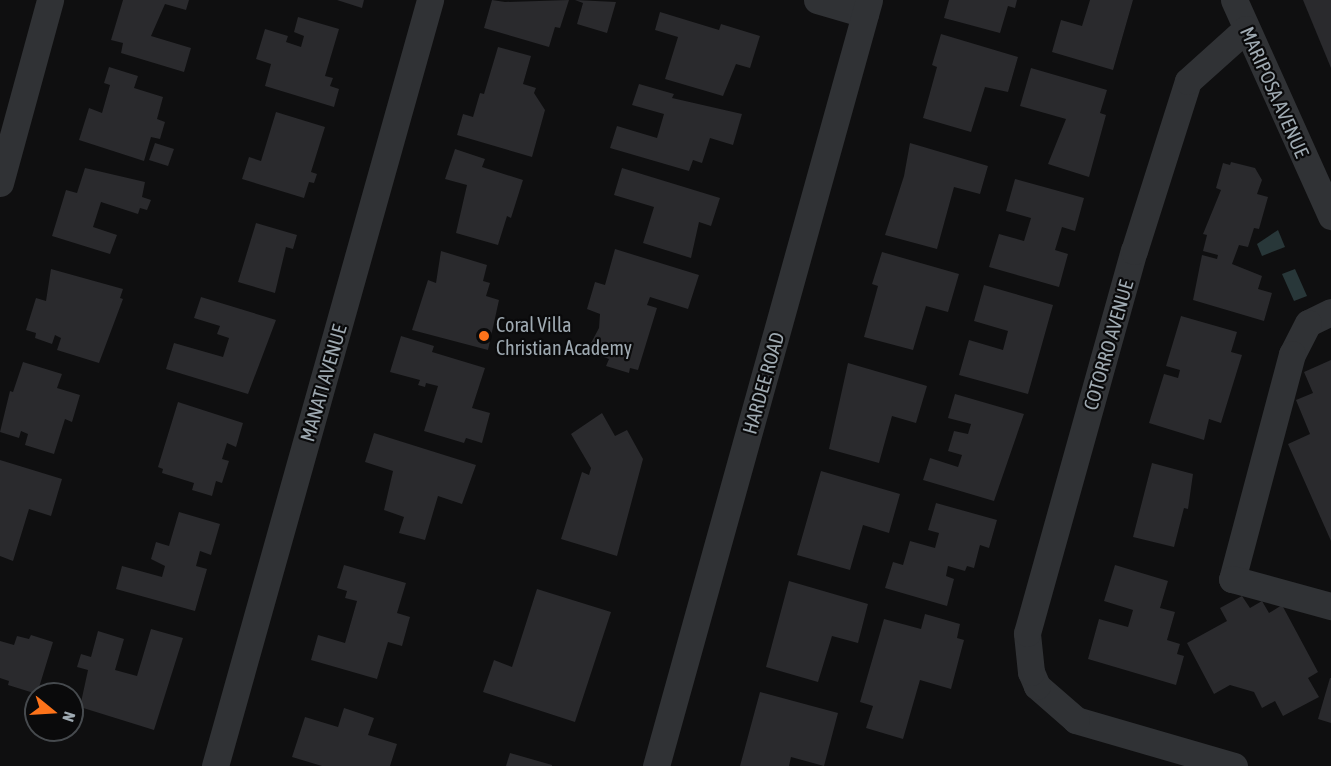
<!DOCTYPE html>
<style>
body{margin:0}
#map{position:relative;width:1331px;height:766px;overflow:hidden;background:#0f0f10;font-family:"Asap Condensed",sans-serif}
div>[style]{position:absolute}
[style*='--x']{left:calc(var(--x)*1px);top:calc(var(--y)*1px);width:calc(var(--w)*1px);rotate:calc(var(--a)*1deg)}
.water>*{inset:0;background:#283739}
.building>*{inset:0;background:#2a2a2d}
.street>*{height:27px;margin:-13.5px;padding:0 13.5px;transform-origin:13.5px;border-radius:13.5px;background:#303235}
.dots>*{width:16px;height:16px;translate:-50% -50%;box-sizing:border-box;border:3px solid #0a0a0b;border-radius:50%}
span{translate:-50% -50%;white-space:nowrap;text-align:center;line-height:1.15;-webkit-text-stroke:4.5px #0a0a0b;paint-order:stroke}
.street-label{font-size:20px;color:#9faab2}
.poi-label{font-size:20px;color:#9faab2}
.left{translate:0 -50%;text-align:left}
.north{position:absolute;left:24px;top:682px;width:60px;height:60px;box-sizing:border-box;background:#0a0a0b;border:2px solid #464a4e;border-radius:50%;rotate:108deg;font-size:16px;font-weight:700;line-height:24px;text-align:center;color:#9faab2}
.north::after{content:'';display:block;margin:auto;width:21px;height:27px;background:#fd731a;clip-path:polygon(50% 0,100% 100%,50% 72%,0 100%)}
</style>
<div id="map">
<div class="water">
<i style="clip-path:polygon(1278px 230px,1285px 247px,1262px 256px,1257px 244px)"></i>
<i style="clip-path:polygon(1295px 269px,1307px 296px,1294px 301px,1282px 274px)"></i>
</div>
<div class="building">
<i style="clip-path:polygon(123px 0,189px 0,186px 10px,165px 4px,151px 36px,191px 48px,184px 72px,121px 53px,123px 43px,111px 40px)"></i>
<i style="clip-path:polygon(337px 0,364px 0,362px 8px)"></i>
<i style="clip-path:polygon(492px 0,505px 2px,569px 0,560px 28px,555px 27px,549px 47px,484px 28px)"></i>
<i style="clip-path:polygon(575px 0,616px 2px,607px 33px,577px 24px,583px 3px)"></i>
<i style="clip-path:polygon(949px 0,1017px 0,1015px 8px,1008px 6px,1000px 33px,944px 18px)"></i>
<i style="clip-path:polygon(1090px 0,1133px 0,1113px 70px,1052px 52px,1061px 20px,1082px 26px)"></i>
<i style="clip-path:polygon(1303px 0,1331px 0,1331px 68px)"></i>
<i style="clip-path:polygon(660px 12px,719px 30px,721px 24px,760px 36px,750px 68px,736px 64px,723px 96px,665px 79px,678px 37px,655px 30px)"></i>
<i style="clip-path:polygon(298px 17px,339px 29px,325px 76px,333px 78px,330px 86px,339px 89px,334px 107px,265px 86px,271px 64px,256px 59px,265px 29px,288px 36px,286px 42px,301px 47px,304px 36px,294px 32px)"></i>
<i style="clip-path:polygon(941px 34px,1018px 57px,1008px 92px,985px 87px,971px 132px,923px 118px,937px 67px,932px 65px)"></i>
<i style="clip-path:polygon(498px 47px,531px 56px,523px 84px,536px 88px,534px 93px,545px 110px,532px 157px,457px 135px,463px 114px,473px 117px,480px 93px,484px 94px)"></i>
<i style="clip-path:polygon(109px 67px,138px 76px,134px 88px,163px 97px,157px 119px,165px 122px,160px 139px,151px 137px,144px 161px,79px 140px,89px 108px,102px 113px,110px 85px,104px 83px)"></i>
<i style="clip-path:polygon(1031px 68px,1107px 90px,1100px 113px,1106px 115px,1089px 177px,1048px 164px,1066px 119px,1020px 106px)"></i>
<i style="clip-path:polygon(639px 84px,674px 94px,672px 98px,742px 114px,733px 145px,710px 138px,702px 163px,693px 160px,689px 171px,610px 148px,617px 126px,657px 138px,664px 114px,632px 105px)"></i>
<i style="clip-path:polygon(276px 112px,325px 127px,311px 172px,317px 174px,314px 183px,309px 182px,304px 198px,242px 179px,249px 157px,261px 161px)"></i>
<i style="clip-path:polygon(155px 143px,174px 149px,168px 166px,149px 160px)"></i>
<i style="clip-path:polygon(910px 143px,988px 166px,980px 194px,954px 187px,937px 249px,885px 235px,904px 176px)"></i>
<i style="clip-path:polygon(455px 149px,485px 159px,482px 167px,523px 180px,511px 218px,507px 216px,498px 245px,456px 233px,467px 185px,445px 179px)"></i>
<i style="clip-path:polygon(1231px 162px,1255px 168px,1262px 180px,1257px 194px,1268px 197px,1259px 229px,1254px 228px,1248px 247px,1239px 245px,1232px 264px,1262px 276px,1258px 289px,1272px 293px,1264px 321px,1193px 300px,1202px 255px,1217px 259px,1218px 255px,1203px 251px,1207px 235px,1203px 234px,1221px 190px,1216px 188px,1223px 163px,1230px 165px)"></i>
<i style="clip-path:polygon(85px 168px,145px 182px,142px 197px,151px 200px,147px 210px,140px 208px,138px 214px,101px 202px,93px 227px,117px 235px,110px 254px,52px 236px,66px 190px,77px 193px)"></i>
<i style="clip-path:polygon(622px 168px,720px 198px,711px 226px,699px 222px,691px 258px,643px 243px,654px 207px,614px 195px)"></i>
<i style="clip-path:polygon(1015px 179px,1084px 198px,1075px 231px,1062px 227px,1055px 250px,1068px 254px,1059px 287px,989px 267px,999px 234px,1024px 241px,1031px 218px,1006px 211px)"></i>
<i style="clip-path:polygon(256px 223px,297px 235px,293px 249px,286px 247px,275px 293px,238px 282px)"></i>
<i style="clip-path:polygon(615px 249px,699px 275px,688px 309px,650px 297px,647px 305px,657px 308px,638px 370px,630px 368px,629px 373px,606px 366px,609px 359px,593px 353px,596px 345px,591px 343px,599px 328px,600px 314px,587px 309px,595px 282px,605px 285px)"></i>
<i style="clip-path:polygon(441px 251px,487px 265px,483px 281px,490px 283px,486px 296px,499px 300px,488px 350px,412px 330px,428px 280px,436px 283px)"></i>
<i style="clip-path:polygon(882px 252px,959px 274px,948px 312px,926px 306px,913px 350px,864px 337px,878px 286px,872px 284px)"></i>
<i style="clip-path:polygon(51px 269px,123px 289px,120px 298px,123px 299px,99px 363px,57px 350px,61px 338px,55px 335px,52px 344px,35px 338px,36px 333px,26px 330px,36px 298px,46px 301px)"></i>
<i style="clip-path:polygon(984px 285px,1053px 305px,1028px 394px,959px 375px,969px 340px,1003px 350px,1008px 331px,974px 321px)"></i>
<i style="clip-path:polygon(201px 297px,276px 320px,248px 394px,166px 369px,174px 343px,223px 357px,229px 338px,217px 334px,220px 326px,194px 318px)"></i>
<i style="clip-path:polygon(1181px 316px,1237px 332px,1231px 352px,1242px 355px,1221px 423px,1209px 419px,1204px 440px,1149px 423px,1164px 374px,1178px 378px,1180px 370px,1166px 366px)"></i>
<i style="clip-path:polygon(401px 336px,434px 346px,432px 352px,485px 368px,472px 408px,490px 413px,482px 443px,466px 438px,464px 443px,424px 431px,438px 386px,426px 383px,425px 387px,418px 385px,420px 380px,390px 372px)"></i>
<i style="clip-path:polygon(1331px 360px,1331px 541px,1288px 444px,1310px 434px,1296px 400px,1313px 393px,1304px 372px)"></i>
<i style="clip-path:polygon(23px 362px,62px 374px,57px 388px,80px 395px,72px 422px,65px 419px,54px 454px,25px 445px,28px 434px,21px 431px,19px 438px,0 432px,10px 391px,13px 392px)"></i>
<i style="clip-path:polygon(848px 363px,927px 386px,916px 423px,892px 416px,879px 463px,829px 449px)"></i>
<i style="clip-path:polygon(955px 394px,1024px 414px,994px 501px,923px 480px,930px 458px,958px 467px,962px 455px,948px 451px,954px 431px,968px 434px,971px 424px,948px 418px)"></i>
<i style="clip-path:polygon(178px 402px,243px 423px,236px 447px,227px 443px,222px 459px,229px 461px,222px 483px,216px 481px,212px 496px,192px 490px,194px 483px,162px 473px,163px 469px,158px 467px)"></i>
<i style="clip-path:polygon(602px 413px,615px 436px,627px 430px,643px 459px,617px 556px,561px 539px,582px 472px,589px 475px,591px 468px,571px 434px)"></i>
<i style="clip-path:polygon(374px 433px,476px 465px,462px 504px,438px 496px,425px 540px,399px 533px,404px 517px,384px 510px,393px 471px,365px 462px)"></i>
<i style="clip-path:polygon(0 460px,62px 479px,51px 516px,29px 509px,13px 561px,0 556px)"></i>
<i style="clip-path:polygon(1152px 463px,1193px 474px,1188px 509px,1184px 508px,1174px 547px,1133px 537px)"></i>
<i style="clip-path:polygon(821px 471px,900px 494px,889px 533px,863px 525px,850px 570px,797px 555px)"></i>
<i style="clip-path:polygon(936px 503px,997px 520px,989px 548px,980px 545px,974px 568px,967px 566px,965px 571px,948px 566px,946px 576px,954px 579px,947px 606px,885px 588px,893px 562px,903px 565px,910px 541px,935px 548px,939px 533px,928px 530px)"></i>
<i style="clip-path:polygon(179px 512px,220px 524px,211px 555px,200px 551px,196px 566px,207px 569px,195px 611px,116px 589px,122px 566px,162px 577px,165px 566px,151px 559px,156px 542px,169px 546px)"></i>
<i style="clip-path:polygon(344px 565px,406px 583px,397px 613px,410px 617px,402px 646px,388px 642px,377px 679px,311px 660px,318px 635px,345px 643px,357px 601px,345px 598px,347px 591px,337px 588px)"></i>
<i style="clip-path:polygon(1115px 565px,1168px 581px,1160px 608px,1175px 612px,1167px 640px,1180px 644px,1177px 654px,1184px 656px,1176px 685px,1088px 659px,1099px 619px,1128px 627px,1133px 610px,1104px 601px)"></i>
<i style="clip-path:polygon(789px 581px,868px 604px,858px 643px,832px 636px,818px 682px,766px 667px)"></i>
<i style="clip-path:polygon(537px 589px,611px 612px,575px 722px,483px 692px,494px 660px,512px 667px)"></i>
<i style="clip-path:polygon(1242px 596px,1250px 608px,1262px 601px,1269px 613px,1282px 605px,1318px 672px,1308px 678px,1319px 697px,1283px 716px,1275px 701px,1262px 708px,1254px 692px,1230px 685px,1214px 694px,1187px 643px,1227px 621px,1220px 608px)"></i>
<i style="clip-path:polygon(925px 614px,960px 624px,957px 638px,964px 640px,951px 689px,920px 680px,903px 739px,866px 728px,873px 706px,860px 702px,884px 619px,921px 629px)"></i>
<i style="clip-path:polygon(151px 629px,183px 638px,154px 730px,80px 707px,88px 670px,77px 667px,81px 654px,91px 657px,98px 631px,124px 639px,115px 670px,137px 676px)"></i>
<i style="clip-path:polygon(31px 635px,53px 642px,37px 694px,8px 685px,9px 681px,0 678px,0 641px,14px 645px,17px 636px,29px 639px)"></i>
<i style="clip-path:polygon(1330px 678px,1331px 678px,1331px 723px,1318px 719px)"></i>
<i style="clip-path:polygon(760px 692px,838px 713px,824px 766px,791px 757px,789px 766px,740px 766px)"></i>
<i style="clip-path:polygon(344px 708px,374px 718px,368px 735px,397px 744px,390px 766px,322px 766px,292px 757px,305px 717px,338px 727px)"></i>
<i style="clip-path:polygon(510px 753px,552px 765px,552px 766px,506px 766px)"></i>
</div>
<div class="street">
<i style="--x:817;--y:0;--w:50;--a:16.3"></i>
<i style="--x:1234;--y:0;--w:237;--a:65.8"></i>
<i style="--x:0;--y:183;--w:190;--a:-74.7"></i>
<i style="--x:1331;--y:312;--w:25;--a:154"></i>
<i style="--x:1308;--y:323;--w:35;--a:117"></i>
<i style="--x:1292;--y:354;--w:233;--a:104.9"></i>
<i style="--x:1232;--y:579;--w:103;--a:15.3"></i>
<i style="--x:215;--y:766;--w:796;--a:-74.32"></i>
<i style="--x:656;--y:766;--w:795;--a:-74.46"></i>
<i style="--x:1234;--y:766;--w:165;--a:-163.8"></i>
<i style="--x:1076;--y:720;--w:52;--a:-138.9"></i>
<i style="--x:1037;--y:686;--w:15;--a:-113"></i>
<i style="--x:1031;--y:672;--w:39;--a:-96"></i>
<i style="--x:1027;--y:633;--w:397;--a:-74.4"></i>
<i style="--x:1134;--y:251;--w:178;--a:-72.4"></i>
<i style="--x:1188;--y:81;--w:78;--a:-41.9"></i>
</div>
<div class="dots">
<i style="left:484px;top:336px;background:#fd731a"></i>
</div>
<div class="street-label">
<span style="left:1275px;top:92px;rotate:66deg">MARIPOSA AVENUE</span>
<span style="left:1108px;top:345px;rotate:-74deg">COTORRO AVENUE</span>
<span style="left:323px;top:383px;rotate:-74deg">MANATI AVENUE</span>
<span style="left:763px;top:383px;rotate:-74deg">HARDEE ROAD</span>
</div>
<div class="poi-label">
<span class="left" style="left:496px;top:336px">Coral Villa<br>Christian Academy</span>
</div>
<div class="north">N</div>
</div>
